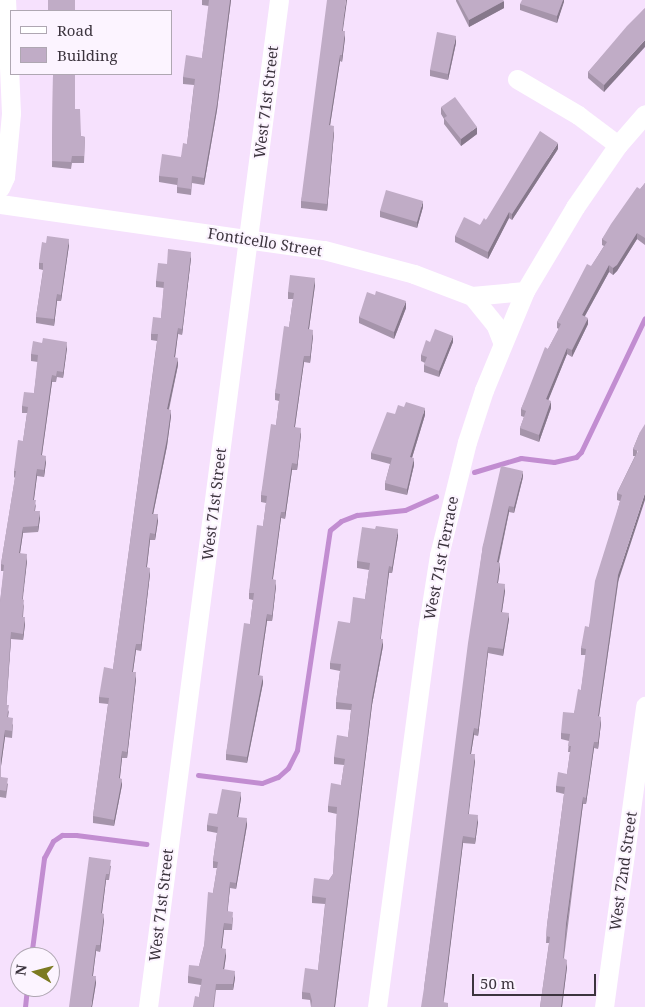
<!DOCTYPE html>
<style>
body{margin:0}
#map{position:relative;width:645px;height:1007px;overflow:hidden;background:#f6e1fd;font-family:"Noto Serif",serif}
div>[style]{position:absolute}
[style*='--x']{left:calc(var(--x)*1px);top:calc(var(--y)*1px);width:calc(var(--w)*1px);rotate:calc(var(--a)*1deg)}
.stream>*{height:5px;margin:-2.5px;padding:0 2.5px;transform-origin:2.5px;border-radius:2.5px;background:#c28dd1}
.minor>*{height:19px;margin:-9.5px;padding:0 9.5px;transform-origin:9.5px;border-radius:9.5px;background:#fff}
.wall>*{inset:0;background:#a594aa}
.shaded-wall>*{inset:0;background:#86788b}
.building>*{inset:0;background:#c0acc6}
span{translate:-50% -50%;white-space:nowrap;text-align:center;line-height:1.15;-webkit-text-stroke:4px #fcf4ff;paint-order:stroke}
.street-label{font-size:15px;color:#3c343e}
.legend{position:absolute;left:10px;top:10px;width:162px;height:65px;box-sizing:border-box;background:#fcf4ff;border:1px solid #afa7b2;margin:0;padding:6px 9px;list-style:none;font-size:15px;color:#3c343e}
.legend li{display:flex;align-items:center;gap:10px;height:25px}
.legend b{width:25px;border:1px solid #afa7b2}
.north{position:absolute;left:10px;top:947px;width:50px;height:50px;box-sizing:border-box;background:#fcf4ff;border:1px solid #afa7b2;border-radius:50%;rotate:278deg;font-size:14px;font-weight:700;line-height:20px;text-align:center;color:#3c343e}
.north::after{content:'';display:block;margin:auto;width:18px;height:22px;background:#7c7b22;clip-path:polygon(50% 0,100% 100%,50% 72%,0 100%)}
.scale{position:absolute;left:472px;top:974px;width:124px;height:22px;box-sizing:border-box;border:2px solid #3c343e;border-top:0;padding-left:6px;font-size:15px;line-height:18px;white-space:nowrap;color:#3c343e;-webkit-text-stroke:4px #fcf4ff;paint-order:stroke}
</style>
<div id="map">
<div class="stream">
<i style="--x:474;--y:472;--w:49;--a:-16.6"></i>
<i style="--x:521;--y:458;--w:33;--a:7"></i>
<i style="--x:554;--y:462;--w:23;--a:-13"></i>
<i style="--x:576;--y:457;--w:7;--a:-45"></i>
<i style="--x:581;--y:452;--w:148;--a:-64.5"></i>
<i style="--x:198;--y:775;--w:64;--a:7.1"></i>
<i style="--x:262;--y:783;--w:17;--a:-21"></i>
<i style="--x:278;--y:777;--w:13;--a:-42"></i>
<i style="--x:288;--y:768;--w:20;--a:-63"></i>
<i style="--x:297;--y:750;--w:222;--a:-81.5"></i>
<i style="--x:330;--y:530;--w:14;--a:-39"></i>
<i style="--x:341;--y:521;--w:17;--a:-21"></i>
<i style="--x:357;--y:515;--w:48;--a:-5.9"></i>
<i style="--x:405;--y:510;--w:34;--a:-24"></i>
<i style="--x:31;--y:957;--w:100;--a:-82.5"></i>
<i style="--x:44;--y:858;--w:19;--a:-62"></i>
<i style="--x:53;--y:841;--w:11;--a:-34"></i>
<i style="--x:62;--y:835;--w:14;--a:0"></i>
<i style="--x:76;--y:835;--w:71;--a:7.3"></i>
<i style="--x:25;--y:1007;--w:20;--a:-84"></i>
</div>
<div class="minor">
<i style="--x:517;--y:79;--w:71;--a:30.5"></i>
<i style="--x:578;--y:115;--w:50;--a:36.9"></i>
<i style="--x:0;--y:188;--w:12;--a:-66"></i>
<i style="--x:5;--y:177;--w:64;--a:-84.6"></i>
<i style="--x:11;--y:113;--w:113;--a:-92.5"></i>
<i style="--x:0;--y:204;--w:327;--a:8.1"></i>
<i style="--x:324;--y:250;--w:93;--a:14.9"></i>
<i style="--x:414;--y:274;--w:62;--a:20.8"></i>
<i style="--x:472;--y:296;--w:53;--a:-5.4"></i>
<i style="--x:472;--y:296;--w:38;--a:51"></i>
<i style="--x:496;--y:326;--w:17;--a:69"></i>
<i style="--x:148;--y:1007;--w:1015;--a:-82.59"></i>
<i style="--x:377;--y:1007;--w:379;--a:-82.4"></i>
<i style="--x:427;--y:631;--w:77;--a:-81"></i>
<i style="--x:439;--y:555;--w:116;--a:-76.1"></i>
<i style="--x:467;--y:442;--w:55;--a:-71.9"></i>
<i style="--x:484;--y:390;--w:107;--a:-67.5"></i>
<i style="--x:525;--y:291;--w:98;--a:-59.2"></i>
<i style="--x:575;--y:207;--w:75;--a:-55.3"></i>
<i style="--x:618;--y:145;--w:41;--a:-48.9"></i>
<i style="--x:604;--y:1007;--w:304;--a:-82.2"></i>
</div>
<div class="wall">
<i style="clip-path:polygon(202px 0,231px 0,217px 110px,204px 185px,192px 183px,191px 195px,177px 193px,177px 185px,159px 182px,159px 176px,181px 157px,187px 144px,194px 85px,183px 84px,183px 77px,202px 58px,209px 6px,202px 5px)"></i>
<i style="clip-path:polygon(347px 0,342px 31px,345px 38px,342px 62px,340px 61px,330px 126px,334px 133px,327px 211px,301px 208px,301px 201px)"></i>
<i style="clip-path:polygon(456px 0,503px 0,504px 8px,469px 27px,456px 1px)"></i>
<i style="clip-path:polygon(564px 0,557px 23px,520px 10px,520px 4px)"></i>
<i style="clip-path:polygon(645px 8px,604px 92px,588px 78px,588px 72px)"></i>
<i style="clip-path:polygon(456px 43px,448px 80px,430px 76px,430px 70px)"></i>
<i style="clip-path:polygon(53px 74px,75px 109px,81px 136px,85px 137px,84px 163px,72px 163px,71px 169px,52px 167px)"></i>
<i style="clip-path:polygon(441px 107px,477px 134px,461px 146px,444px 124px,444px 119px,441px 114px)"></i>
<i style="clip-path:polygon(558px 149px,512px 220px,509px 218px,488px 259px,455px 242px,455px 236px,480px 225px,486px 220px)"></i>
<i style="clip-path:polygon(645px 183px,645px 245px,637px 239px,617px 271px,613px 275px,609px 272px,585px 316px,588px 324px,572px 357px,567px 354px,548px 400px,551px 408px,539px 442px,520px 435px,520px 428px,524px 417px,521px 416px,521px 409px,548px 349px,559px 329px,557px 328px,557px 322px,604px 246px,602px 245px,602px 239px)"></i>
<i style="clip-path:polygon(423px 207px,417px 228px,380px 217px,380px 211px)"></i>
<i style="clip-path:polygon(69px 245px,61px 301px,57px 301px,54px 326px,36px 323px,36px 317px,43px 270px,39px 269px,39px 263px)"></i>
<i style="clip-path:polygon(191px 258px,182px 335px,178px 334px,175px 358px,178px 365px,169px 410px,171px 416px,167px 446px,153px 514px,158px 521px,155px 540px,150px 540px,147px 567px,150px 574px,141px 651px,136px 650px,133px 672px,136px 679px,127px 758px,122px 758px,120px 778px,122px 785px,114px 826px,93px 823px,93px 816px,108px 704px,99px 703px,99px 697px,113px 669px,157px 341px,151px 340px,151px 334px,161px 318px,164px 288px,156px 287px,156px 281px,167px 264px)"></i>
<i style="clip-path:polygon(315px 285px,309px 329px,313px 336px,310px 363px,304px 362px,295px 427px,301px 434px,297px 470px,292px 470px,285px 519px,281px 518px,273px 579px,276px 586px,272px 621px,267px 621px,259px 676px,263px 683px,247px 763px,226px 760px,226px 754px,250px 624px,253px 600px,249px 599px,249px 593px,263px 526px,266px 503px,261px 502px,261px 495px,276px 425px,279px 401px,275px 400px,275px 393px,289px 327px,293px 299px,288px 299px,288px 292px)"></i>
<i style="clip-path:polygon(375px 295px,406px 308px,394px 339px,359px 323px,359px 317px)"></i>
<i style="clip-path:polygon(430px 342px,453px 342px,439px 377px,424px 372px,424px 365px,425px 363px,421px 361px,421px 355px)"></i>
<i style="clip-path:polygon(67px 348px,63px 378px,57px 377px,56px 382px,52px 382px,42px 455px,46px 462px,44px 477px,37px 476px,34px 500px,36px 506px,35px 511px,40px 518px,38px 532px,23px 533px,20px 553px,27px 561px,22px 600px,24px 606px,23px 617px,25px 624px,23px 640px,11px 639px,6px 705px,9px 712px,8px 717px,13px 725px,12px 738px,5px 737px,1px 766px,1px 777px,8px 784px,6px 798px,0 797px,0 602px,4px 571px,1px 571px,1px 564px,15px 478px,14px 477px,14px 471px,23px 441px,27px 413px,22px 413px,22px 406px,34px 393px,38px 362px,31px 361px,31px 354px)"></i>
<i style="clip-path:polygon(395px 414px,425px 415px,412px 458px,414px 465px,407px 495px,385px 490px,385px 483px,390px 464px,371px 459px,371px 453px)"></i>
<i style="clip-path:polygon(640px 432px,599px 716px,601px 723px,598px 749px,594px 748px,586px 804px,583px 804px,564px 958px,567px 967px,562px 1007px,540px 1007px,549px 943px,546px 943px,547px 925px,564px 794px,556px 792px,556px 786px,567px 774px,570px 752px,568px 752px,569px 741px,561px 739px,561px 733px,574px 713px,581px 690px,586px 655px,581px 655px,581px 648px,589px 627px,620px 501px,617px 500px,617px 493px,635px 456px,633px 456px,633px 449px)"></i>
<i style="clip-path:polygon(523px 477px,514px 513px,509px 512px,499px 562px,500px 569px,498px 583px,505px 591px,502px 612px,509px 619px,503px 656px,488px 653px,478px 736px,474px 735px,471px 754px,475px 761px,468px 814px,478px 822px,475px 844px,463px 843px,444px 997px,443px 1003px,448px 1007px,424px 988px,483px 545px)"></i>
<i style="clip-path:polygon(398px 536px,392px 573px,389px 573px,380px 639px,383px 646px,372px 705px,335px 1007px,311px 1007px,310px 1000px,302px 999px,302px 992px,318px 970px,325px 904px,312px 903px,312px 896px,329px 880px,333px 874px,337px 814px,328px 812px,328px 806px,341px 785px,344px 765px,334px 764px,334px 757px,348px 737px,351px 710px,336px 709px,336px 702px,340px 671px,330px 669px,330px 663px,350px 623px,365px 599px,369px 570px,357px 568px,357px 561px)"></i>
<i style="clip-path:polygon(241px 798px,238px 817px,247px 825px,236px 889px,230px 888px,227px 911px,233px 918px,232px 930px,224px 930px,222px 948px,226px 956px,224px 970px,235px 978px,233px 990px,216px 990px,214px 1007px,193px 1007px,199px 997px,201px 985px,188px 983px,188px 976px,199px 966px,204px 946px,217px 868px,213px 868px,213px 861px,217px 833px,207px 831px,207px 825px,217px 814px)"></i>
<i style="clip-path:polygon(89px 857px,111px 866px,109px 880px,106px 880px,102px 913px,104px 920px,100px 952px,96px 951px,93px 976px,96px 983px,92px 1007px)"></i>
</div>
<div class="shaded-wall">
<i style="clip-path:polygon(230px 0,231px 0,217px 110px,204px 185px,204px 178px)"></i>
<i style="clip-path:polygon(346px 0,347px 0,342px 37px,342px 31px)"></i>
<i style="clip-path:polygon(563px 0,564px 0,564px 2px,557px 23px,557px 16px)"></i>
<i style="clip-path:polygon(504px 1px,504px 8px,469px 27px,469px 20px)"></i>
<i style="clip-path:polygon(345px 31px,345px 38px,342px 62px,342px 55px)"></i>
<i style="clip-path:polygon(456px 36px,456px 43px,448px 80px,448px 74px)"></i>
<i style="clip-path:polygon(645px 40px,645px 47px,604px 92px,604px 85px)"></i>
<i style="clip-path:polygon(340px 55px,340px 61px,329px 132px,329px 125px)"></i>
<i style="clip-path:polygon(334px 126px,334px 133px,327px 211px,327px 204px)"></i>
<i style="clip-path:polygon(477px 127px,477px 134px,461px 146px,461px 139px)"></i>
<i style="clip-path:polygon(558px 143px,558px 149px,512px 220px,512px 214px)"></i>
<i style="clip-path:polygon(423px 201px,423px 207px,417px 228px,417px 222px)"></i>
<i style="clip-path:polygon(509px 212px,509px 218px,488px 259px,488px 252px)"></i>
<i style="clip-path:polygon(637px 233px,637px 239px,617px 271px,613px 275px,613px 268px)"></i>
<i style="clip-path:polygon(69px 239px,69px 245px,61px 301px,61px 295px)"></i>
<i style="clip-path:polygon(191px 252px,191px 258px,182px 335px,182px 329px)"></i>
<i style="clip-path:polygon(609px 265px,609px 272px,582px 321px,582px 315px)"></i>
<i style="clip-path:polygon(315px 278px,315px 285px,308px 336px,308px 329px)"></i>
<i style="clip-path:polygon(57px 294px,57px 301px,54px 326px,54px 319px)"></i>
<i style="clip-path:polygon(406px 301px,406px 308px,394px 339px,394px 332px)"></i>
<i style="clip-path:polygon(588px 318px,588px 324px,572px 357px,572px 350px)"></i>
<i style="clip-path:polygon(178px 328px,178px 334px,174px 364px,174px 357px)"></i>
<i style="clip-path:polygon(313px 330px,313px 336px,310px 363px,310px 356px)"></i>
<i style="clip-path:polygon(453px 336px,453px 342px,439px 377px,439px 371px)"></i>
<i style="clip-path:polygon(67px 342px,67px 348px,63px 378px,63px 372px)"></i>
<i style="clip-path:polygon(567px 348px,567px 354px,546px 406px,546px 399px)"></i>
<i style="clip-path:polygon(304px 356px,304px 362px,294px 433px,294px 427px)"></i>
<i style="clip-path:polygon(178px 358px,178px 365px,167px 416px,167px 409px)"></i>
<i style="clip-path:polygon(52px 375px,52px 382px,41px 461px,41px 455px)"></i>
<i style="clip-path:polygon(551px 401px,551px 408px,539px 442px,539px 435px)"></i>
<i style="clip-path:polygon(425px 408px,425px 415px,410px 464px,410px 457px)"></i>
<i style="clip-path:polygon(171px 410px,171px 416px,167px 446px,152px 520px,152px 514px)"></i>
<i style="clip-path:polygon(301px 428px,301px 434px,297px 470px,297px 464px)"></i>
<i style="clip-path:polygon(46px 456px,46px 462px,44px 477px,44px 470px)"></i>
<i style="clip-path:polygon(414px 458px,414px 465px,407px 495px,407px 489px)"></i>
<i style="clip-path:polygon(292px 463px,292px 470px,285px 519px,285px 512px)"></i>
<i style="clip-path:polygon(37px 469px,37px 476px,33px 506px,33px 500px)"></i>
<i style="clip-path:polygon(523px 471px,523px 477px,514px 513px,514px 507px)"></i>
<i style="clip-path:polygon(645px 493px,645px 500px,618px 582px,598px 723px,598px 716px,618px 575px)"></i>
<i style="clip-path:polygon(509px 506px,509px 512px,497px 569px,497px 562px)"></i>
<i style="clip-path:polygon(40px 511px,40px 518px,38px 532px,38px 526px)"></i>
<i style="clip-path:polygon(281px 512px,281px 518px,272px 585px,272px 579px)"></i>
<i style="clip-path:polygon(158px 514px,158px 521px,155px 540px,155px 534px)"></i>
<i style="clip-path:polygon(23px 527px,23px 533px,19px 560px,19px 553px)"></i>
<i style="clip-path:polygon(398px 529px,398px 536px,392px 573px,392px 567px)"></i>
<i style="clip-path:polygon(150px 533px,150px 540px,146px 574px,146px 567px)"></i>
<i style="clip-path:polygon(27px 554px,27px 561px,22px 606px,22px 599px)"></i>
<i style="clip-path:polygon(500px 563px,500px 569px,497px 589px,497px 583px)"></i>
<i style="clip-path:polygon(389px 566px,389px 573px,380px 645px,380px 639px)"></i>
<i style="clip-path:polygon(150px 568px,150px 574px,141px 651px,141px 644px)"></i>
<i style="clip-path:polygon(276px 580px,276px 586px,272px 621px,272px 615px)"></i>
<i style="clip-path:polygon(505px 584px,505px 591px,501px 618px,501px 612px)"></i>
<i style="clip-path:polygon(509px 613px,509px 619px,503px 656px,503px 649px)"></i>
<i style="clip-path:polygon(267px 614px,267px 621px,258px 682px,258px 675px)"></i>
<i style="clip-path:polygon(25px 617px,25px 624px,23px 640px,23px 634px)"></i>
<i style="clip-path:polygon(11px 632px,11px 639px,6px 711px,6px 705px)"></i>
<i style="clip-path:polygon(383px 639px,383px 646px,372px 705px,335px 1007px,334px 1007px,372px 698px)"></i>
<i style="clip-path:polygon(136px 644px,136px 650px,132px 678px,132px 672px)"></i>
<i style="clip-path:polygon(488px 647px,488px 653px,478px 736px,478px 729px)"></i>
<i style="clip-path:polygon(136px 672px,136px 679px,127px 758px,127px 752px)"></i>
<i style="clip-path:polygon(263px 676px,263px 683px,247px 763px,247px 757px)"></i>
<i style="clip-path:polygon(601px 717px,601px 723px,598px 749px,598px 742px)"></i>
<i style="clip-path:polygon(474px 728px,474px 735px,470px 760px,470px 754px)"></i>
<i style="clip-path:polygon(5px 730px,5px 737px,1px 766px,1px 759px)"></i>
<i style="clip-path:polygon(594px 742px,594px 748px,586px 804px,586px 798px)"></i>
<i style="clip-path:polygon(122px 751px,122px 758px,119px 785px,119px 778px)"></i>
<i style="clip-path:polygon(475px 754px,475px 761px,468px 821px,468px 814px)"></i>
<i style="clip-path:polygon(122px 779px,122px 785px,114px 826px,114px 820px)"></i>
<i style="clip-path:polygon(241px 792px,241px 798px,237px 824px,237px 817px)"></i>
<i style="clip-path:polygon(583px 797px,583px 804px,566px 930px,563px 964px,566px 924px)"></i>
<i style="clip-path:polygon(478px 815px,478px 822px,475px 844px,475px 838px)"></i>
<i style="clip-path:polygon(247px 818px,247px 825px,236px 889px,236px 883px)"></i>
<i style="clip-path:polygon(463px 836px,463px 843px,443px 1007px,444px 991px)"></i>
<i style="clip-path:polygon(106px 874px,106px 880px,101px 920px,101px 913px)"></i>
<i style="clip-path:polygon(230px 882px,230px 888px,227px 917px,227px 911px)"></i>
<i style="clip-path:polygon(104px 914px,104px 920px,100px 952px,100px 945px)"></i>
<i style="clip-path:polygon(224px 923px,224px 930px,221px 955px,221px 948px)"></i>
<i style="clip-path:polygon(96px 945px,96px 951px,92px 982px,92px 976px)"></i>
<i style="clip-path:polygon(226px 949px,226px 956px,223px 976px,223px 969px)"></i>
<i style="clip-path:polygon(567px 960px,567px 967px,562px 1007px,561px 1007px)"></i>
<i style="clip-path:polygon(235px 971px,235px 978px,233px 990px,233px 984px)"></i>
<i style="clip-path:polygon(96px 976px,96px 983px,92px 1007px,91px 1007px)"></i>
</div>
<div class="building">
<i style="clip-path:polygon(48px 0,75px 0,75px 11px,48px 11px)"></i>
<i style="clip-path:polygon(209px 0,230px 0,217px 104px,204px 178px,192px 176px,191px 189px,177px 187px,178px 178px,159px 176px,162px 154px,181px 157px,183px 143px,187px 144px,195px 79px,183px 77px,186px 55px,202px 58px)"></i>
<i style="clip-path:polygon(327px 0,346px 0,342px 31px,345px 31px,342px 55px,340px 55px,329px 125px,334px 126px,327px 204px,301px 201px)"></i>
<i style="clip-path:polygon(458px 0,503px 0,504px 1px,469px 20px)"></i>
<i style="clip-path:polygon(522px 0,563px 0,557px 16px,520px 4px)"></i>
<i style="clip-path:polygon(645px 8px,645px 40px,604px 85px,588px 72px,627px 26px)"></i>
<i style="clip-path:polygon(437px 32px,456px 36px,448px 74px,430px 70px)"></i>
<i style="clip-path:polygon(53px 74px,75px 74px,75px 109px,80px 109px,81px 136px,85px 137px,84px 156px,72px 156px,71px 162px,52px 161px)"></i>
<i style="clip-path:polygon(455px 97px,477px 127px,461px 139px,444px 118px,447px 116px,441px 107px)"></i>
<i style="clip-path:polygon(540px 131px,558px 143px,512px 214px,509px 212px,488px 252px,455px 236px,464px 217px,480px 225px,484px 218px,486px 220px)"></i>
<i style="clip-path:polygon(645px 183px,645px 238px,637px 233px,617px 265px,613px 268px,609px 265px,582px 315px,588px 318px,572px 350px,567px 348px,546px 399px,551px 401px,539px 435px,520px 428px,526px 411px,521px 409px,545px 347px,548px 349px,561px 324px,557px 322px,587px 264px,591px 266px,607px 242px,602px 239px,611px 224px,637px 187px,640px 189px)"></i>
<i style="clip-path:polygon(386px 190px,423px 201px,417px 222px,380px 211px)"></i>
<i style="clip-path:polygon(47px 236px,69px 239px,61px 295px,57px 294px,54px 319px,36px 317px,43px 272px,43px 263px,39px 263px,42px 242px,46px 243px)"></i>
<i style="clip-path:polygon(168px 249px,191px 252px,182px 329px,178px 328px,174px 357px,178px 358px,167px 409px,171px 410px,167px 439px,152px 514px,158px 514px,155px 534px,150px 533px,146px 567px,150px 568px,141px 644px,136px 644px,132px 672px,136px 672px,127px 752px,122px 751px,119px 778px,122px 779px,114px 820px,93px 816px,109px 698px,99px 697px,104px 667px,113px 669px,156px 350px,158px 334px,151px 334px,153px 317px,161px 318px,164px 282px,156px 281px,158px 263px,167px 264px)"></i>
<i style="clip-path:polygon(290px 275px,315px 278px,308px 329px,313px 330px,310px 356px,304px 356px,294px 427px,301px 428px,297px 464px,292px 463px,285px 512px,281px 512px,272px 579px,276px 580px,272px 615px,267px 614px,258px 675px,263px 676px,247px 757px,226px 754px,244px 623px,250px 624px,254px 593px,249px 593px,257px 525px,263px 526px,267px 496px,261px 495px,271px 424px,276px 425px,280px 394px,275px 393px,284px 326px,289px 327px,294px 293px,288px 292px)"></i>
<i style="clip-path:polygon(376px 291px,406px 301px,394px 332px,359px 317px,367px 292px,375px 295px)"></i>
<i style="clip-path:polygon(435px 329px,453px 336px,439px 371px,424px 365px,427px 357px,421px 355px,426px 340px,430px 342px)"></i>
<i style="clip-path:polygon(43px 338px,67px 342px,63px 372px,57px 371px,56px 376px,52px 375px,41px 455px,46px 456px,44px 470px,37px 469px,33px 500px,36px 500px,34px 511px,40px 511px,38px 526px,23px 527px,19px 553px,27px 554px,22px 599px,24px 600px,22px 617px,25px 617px,23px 634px,11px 632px,6px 705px,9px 705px,7px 717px,13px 718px,12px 731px,5px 730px,1px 759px,1px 777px,8px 778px,6px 791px,0 790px,0 602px,4px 565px,1px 564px,16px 471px,14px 471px,18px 440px,23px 441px,28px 407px,22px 406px,24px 392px,34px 393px,38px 355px,31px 354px,33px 341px,42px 343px)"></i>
<i style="clip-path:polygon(406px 402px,425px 408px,410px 457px,414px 458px,407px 489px,385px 483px,392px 458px,371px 453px,387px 412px,395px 414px,398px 405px,404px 407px)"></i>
<i style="clip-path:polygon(645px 424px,645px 493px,618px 575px,598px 716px,601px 717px,598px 742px,594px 742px,586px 798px,583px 797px,566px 924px,563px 958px,567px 960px,561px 1007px,540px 1007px,550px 937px,546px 936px,547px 925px,565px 787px,556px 786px,558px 772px,567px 774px,571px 746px,568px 746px,570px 734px,561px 733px,563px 712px,574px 713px,578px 689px,581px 690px,586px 649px,581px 648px,585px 626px,589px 627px,595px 581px,622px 495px,617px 493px,638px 451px,633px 449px,640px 432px)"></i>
<i style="clip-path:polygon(501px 466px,523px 471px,514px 507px,509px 506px,497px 562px,500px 563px,497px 583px,505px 584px,501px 612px,509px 613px,503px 649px,488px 647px,478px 729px,474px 728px,470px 754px,475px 754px,468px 814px,478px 815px,475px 838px,463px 836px,444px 991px,443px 1002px,448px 1003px,448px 1007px,421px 1007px,424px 988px,468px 643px,483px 545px)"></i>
<i style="clip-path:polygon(376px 526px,398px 529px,392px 567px,389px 566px,380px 639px,383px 639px,372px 698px,334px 1007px,311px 1007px,312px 1001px,310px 993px,302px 992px,305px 968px,318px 970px,326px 898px,312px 896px,314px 878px,329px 880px,333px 874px,337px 807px,328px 806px,331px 783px,341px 785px,345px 759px,334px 757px,337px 735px,348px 737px,352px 704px,336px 702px,341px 664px,330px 663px,338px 621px,350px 623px,353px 597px,365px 599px,370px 563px,357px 561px,362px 527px,375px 529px)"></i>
<i style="clip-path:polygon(222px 789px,241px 792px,237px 817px,247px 818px,236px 883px,230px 882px,227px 911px,233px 912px,232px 924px,224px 923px,221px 948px,226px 949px,223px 969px,235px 971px,233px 984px,216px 984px,213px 1007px,193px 1007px,195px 996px,199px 997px,202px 979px,188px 976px,189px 965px,199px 966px,204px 946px,208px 892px,213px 893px,218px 862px,213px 861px,218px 827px,207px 825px,209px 813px,217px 814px)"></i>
<i style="clip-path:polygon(89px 857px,111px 860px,109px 874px,106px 874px,101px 913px,104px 914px,100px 945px,96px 945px,92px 976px,96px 976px,91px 1007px,69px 1007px)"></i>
</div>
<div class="street-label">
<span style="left:266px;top:102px;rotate:-83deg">West 71st Street</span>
<span style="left:265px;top:242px;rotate:9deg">Fonticello Street</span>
<span style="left:214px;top:504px;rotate:-83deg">West 71st Street</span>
<span style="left:441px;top:558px;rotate:-79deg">West 71st Terrace</span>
<span style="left:623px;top:871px;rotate:-82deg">West 72nd Street</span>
<span style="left:161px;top:905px;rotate:-83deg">West 71st Street</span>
</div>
<ul class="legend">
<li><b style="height:6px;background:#fff"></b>Road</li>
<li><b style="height:14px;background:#c0acc6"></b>Building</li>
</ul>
<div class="north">N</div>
<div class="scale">50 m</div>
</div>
